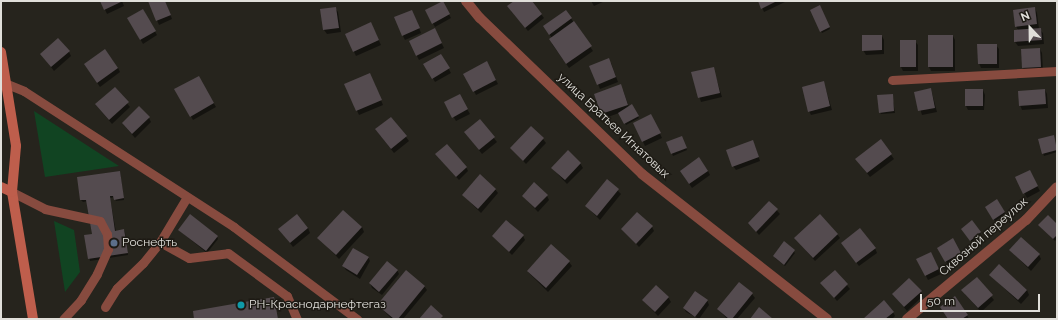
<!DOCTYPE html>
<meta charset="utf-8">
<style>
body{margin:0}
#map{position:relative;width:1058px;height:320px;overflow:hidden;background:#26241d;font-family:Raleway,sans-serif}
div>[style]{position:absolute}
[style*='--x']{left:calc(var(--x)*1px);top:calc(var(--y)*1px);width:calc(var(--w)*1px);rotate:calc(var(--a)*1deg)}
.green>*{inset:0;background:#142}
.shadow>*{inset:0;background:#0007}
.building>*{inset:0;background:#544b4f}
.lane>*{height:9px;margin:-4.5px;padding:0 4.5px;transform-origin:4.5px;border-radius:4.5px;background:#874b3f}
.street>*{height:10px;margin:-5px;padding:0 5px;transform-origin:5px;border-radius:5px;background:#874b3f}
.secondary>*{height:10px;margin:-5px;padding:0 5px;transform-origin:5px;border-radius:5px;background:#be5e4c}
.dots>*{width:11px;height:11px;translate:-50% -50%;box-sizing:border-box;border:2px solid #1d1a14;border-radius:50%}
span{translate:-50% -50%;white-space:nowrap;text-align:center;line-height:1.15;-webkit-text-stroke:3px #1d1a14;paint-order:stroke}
.street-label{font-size:12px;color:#e0dfda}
.poi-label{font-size:12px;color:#e0dfda}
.left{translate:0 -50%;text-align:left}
.frame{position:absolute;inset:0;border:2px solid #e0dfda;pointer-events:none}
.north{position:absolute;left:1010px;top:8px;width:40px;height:40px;-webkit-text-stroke:3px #1d1a14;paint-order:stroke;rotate:338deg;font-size:11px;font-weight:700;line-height:16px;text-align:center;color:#e0dfda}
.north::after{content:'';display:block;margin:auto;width:14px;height:18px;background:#e0dfda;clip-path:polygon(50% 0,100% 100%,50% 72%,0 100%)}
.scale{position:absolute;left:920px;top:294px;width:120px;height:18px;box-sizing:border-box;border:2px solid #e0dfda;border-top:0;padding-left:5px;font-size:12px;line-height:14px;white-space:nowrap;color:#e0dfda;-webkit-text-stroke:3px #1d1a14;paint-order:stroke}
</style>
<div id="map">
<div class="green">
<i style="clip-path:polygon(34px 111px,105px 157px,119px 166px,45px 177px)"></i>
<i style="clip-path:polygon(54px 221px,74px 230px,80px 272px,65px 292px)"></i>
</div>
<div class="shadow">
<i style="clip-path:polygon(101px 1px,122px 1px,124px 6px,107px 14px)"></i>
<i style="clip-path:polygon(149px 1px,165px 1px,172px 19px,159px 25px)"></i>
<i style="clip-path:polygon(515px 1px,531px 1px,544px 18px,528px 31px,511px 11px)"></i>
<i style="clip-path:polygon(591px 1px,605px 1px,594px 6px)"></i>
<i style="clip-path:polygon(759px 1px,787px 1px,764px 12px)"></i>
<i style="clip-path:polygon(442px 2px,451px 18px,435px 27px,426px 11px)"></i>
<i style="clip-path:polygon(820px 6px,830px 29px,822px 33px,811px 10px)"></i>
<i style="clip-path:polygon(335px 8px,338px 12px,341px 32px,327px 34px,324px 30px,321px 10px)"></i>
<i style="clip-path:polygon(1035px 8px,1037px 13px,1039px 29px,1043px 33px,1044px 44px,1018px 46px,1015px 42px,1018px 30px,1016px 26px)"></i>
<i style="clip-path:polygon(143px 10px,157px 35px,143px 44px,128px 18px)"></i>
<i style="clip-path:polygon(566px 11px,593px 51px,569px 68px,552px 44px,552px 38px,546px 30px)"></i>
<i style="clip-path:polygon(414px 15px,421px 33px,405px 40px,403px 36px)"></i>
<i style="clip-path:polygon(373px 28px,381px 45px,356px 56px,346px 35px)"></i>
<i style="clip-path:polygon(437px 34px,444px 48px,419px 60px,410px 42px)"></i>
<i style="clip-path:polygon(882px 36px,884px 40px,884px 54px,866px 55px,863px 50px)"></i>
<i style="clip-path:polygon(953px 36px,955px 40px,955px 71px,931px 71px,929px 67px)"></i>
<i style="clip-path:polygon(915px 41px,918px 45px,918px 71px,903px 71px,901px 67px)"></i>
<i style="clip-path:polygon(996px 45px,999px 49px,999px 68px,981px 68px,979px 63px)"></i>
<i style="clip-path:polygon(1040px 49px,1042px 53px,1043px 71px,1026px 72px,1023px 68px)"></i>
<i style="clip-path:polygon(69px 52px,71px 56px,54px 71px,41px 54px)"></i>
<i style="clip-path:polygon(441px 55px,451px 73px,435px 82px,425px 64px)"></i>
<i style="clip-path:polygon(487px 63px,498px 84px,476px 95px,465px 74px)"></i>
<i style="clip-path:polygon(611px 63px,618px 82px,600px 89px,598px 84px)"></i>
<i style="clip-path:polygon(85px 65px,118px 68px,120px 72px,100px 87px)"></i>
<i style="clip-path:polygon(713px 68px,722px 97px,701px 102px,692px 73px)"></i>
<i style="clip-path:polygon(198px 77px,216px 107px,193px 120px,176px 90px)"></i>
<i style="clip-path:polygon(372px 78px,383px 105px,359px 115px,345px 85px)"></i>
<i style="clip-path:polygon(824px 83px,832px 110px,811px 115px,809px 111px)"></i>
<i style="clip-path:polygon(114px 88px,130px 107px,112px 124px,96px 105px)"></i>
<i style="clip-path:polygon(931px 89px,937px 112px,922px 115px,915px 92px)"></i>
<i style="clip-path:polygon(623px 90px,629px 107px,632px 106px,639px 118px,626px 125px,619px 113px,605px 118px,595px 94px)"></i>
<i style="clip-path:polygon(983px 90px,985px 95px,984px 110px,968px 110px,966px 106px)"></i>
<i style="clip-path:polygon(1045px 90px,1047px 94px,1048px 108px,1022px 110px,1020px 105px)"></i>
<i style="clip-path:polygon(459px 95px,470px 114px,456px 121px,445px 103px)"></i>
<i style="clip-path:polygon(892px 95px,895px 113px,881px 114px,880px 112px)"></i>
<i style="clip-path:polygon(149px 118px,151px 122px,135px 138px,123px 124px)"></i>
<i style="clip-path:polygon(653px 119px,662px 138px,645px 146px,634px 123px)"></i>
<i style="clip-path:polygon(480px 121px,497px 142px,482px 154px,468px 136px)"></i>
<i style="clip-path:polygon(376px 130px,406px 137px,409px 141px,394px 153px)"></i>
<i style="clip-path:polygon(1054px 138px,1057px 152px,1044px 156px,1039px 140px)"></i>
<i style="clip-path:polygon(543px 139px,546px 143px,526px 164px,511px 148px)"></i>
<i style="clip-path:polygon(683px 139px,687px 150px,673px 156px,667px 143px)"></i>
<i style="clip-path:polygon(881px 141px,894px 159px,870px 177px,859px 163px)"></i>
<i style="clip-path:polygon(755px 146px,760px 161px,736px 170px,733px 166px)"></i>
<i style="clip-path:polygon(439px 158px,466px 167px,468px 171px,459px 180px)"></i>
<i style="clip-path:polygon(580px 163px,583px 168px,567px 184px,552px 168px)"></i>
<i style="clip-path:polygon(708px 171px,710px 175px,692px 188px,683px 175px)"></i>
<i style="clip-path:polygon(1029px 171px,1040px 191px,1027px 198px,1016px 178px)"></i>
<i style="clip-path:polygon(120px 172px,124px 200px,116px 201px,114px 197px,110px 198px,116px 232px,124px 230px,125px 232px,128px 255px,90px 261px,86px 236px,93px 235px,88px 201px,83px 202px,81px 200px)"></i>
<i style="clip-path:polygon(607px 180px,621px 194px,600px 220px,586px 206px)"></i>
<i style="clip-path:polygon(495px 189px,498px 193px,481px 213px,463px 195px)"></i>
<i style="clip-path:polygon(523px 196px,547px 196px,549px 200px,538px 212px)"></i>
<i style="clip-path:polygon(997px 200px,1006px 214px,995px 221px,986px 208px)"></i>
<i style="clip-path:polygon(769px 202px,780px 214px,759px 235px,749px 223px)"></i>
<i style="clip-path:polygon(972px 222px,981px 234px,972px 242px,963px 231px)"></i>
<i style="clip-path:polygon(1057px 225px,1057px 238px,1055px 241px,1041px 227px)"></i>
<i style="clip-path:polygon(362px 227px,364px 232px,339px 259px,319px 238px)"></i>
<i style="clip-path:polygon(652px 227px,654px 231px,639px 247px,622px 229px)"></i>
<i style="clip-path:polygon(308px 228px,310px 233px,293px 247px,280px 230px)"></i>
<i style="clip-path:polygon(180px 231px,217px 237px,218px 239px,207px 253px)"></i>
<i style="clip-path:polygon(837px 234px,840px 238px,815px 261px,795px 238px)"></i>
<i style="clip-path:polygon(493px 236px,523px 236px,525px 240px,512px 255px)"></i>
<i style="clip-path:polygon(952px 239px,963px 257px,949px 266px,938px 248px)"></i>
<i style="clip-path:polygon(784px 243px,795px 253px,785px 266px,775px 258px)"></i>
<i style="clip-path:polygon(845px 248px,875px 248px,877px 253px,859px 266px)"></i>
<i style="clip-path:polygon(1010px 250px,1039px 255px,1041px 259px,1031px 271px)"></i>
<i style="clip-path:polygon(930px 254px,941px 274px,928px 280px,918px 260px)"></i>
<i style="clip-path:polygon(368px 257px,370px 261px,360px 279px,346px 270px,343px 266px)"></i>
<i style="clip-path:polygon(569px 262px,572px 266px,548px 292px,528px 272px)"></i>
<i style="clip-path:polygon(999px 266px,1027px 290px,1029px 295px,1021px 304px,990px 275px)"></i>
<i style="clip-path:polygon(397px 270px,399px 274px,382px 295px,372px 288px,370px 283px)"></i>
<i style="clip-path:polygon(835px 271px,850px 289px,837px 301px,822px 283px)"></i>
<i style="clip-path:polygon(976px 278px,994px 300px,981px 312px,965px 294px)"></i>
<i style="clip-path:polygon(424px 286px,427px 290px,403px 319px,392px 319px,379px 306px)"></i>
<i style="clip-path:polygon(921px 292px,923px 296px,907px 311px,893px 294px)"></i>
<i style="clip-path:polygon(752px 294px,755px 298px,737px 319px,727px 319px,718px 309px)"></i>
<i style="clip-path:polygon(668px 297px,671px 302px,658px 316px,643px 300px)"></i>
<i style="clip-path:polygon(707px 300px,709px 305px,699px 319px,686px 312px,684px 308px)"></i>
<i style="clip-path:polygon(893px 312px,895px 316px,892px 319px,864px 319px)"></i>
<i style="clip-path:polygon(967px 315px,969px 319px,949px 319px)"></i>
</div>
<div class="building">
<i style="clip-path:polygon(100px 1px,123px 1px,104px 10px)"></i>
<i style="clip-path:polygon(148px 1px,165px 1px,171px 15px,156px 21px)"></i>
<i style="clip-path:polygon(443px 1px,450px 14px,432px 24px,425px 10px)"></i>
<i style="clip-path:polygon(514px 1px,532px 1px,542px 14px,525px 28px,507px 6px)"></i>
<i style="clip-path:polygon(758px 1px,777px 1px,761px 9px)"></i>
<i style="clip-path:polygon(820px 5px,830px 27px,820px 32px,810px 10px)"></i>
<i style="clip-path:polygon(336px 7px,339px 28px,323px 30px,320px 9px)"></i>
<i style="clip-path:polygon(1035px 7px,1037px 24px,1015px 27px,1013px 10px)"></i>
<i style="clip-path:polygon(143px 9px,156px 31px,140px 40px,127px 18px)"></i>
<i style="clip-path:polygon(412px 10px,420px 28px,402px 36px,394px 17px)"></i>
<i style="clip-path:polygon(566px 10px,572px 18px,549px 35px,543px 26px)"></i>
<i style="clip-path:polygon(574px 21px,592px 46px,566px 64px,549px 39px)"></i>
<i style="clip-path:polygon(371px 22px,379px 40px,353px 52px,345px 34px)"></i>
<i style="clip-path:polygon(435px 28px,442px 43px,416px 56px,409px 41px)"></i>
<i style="clip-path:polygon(1041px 28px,1042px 40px,1014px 42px,1014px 30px)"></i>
<i style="clip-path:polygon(862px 35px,882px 35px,882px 50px,862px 51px)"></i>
<i style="clip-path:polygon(928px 35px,953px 35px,953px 67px,928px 67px)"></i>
<i style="clip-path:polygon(58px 38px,70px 51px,51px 67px,40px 54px)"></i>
<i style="clip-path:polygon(900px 40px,916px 40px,916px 67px,900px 67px)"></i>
<i style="clip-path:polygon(977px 44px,997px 44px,997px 64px,978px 64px)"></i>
<i style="clip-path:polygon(1040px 48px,1041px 67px,1022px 68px,1021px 49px)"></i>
<i style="clip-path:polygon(105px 49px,118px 68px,97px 83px,84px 64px)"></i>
<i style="clip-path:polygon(441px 54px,450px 68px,432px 79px,423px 64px)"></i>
<i style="clip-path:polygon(609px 58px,616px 77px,597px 85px,589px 66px)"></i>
<i style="clip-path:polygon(487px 61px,496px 80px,473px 92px,463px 74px)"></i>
<i style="clip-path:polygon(714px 67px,720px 93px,698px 98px,691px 72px)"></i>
<i style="clip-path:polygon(370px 73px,382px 100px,356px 111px,344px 84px)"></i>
<i style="clip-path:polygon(199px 76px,214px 103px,190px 117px,174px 89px)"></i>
<i style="clip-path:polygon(824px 81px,830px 106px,808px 112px,802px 87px)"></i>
<i style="clip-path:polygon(621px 84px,628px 105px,601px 114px,594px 94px)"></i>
<i style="clip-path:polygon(115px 87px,129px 102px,109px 120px,95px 104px)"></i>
<i style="clip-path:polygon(931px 88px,935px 108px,918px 111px,914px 92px)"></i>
<i style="clip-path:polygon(965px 89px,983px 89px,983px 106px,965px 106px)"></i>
<i style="clip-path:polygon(1045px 89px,1046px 104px,1019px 106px,1018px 91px)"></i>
<i style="clip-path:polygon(460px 94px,468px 109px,452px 118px,444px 102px)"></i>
<i style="clip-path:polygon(893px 94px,894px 111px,879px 113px,877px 95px)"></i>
<i style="clip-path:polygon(632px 104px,639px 116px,624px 124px,618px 113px)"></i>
<i style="clip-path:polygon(139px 106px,150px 117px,132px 134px,122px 123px)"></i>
<i style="clip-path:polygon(651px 114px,661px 133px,642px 142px,633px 123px)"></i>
<i style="clip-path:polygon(391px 117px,407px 136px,391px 149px,375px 129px)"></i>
<i style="clip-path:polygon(480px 119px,495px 137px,479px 150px,464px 132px)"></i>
<i style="clip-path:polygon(531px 126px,544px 138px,523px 161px,510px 148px)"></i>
<i style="clip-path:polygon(1054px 135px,1057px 150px,1042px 154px,1038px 139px)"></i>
<i style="clip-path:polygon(682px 136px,687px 148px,671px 154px,666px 142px)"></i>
<i style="clip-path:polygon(881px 139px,892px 154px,867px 173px,855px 159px)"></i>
<i style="clip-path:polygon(753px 140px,759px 157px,732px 167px,726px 150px)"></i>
<i style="clip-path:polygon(447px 144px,467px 167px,456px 177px,435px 154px)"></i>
<i style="clip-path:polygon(568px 150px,581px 163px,565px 180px,551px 168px)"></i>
<i style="clip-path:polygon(699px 157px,708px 171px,689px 184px,680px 171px)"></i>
<i style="clip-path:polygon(1030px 170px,1038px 186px,1023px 194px,1015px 177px)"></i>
<i style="clip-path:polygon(120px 171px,124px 198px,114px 200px,113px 196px,110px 196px,115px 231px,124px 229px,128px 253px,88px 259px,84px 235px,92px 234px,86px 200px,80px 200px,77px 177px)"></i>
<i style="clip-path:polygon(480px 174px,496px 189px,478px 209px,462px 195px)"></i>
<i style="clip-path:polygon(607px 179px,619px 189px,597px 216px,585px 206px)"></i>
<i style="clip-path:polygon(534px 182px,548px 195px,535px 208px,522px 196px)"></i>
<i style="clip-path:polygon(997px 199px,1005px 212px,993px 220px,985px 207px)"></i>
<i style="clip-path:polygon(769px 201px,778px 209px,756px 232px,748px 223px)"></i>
<i style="clip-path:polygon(343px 210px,362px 227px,336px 255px,317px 238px)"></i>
<i style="clip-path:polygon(637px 212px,653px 226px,636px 244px,621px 229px)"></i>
<i style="clip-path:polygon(190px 214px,218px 236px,206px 251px,178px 230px)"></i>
<i style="clip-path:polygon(297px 214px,308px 228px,290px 243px,278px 229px)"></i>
<i style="clip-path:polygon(820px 214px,838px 234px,813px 258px,794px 238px)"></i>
<i style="clip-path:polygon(1048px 215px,1057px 224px,1057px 235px,1053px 239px,1038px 225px)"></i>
<i style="clip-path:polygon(506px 220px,524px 235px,509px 252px,492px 236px)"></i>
<i style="clip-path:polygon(972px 220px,981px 232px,970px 241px,961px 229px)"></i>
<i style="clip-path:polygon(860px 228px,876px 248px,856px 263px,841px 243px)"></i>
<i style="clip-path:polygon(1021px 237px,1040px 254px,1028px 267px,1009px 250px)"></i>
<i style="clip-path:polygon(953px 238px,961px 253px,945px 262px,937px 248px)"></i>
<i style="clip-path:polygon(784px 241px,795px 250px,784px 265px,773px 256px)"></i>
<i style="clip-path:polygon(551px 244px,570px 261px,546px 288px,527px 271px)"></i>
<i style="clip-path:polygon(353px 248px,369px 257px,357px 275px,342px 266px)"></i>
<i style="clip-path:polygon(931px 252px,939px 269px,925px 276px,916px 259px)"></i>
<i style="clip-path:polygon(387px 261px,398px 270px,379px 292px,369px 283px)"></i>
<i style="clip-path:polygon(999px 264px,1027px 290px,1018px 300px,989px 275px)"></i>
<i style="clip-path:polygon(406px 270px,425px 286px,398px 319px,394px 319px,377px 305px)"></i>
<i style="clip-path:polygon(835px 270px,848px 284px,834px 298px,820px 283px)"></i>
<i style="clip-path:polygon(977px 277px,993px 295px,978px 308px,961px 290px)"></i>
<i style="clip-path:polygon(909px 278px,922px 291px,904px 307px,892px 294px)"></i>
<i style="clip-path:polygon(739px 282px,753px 293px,732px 319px,729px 319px,717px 309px)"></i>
<i style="clip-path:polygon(656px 285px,669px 297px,655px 312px,642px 300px)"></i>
<i style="clip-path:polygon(695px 291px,708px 300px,695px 317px,683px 308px)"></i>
<i style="clip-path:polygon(955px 296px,968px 315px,962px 319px,948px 319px,940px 307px)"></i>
<i style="clip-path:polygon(274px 297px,278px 319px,194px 319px,193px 311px)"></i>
<i style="clip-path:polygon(884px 300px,894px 312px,885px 319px,863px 319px)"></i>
<i style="clip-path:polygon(431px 305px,443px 316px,440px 319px,419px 319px)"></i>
<i style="clip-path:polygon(759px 307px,773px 319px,750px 319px)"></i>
</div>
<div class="lane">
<i style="--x:892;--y:80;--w:165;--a:-3.1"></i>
<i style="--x:7;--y:84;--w:18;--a:22"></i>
<i style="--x:24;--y:91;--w:250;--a:32.9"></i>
<i style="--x:234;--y:227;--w:154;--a:36.8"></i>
<i style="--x:12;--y:192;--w:37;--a:27"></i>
<i style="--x:45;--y:209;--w:56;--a:12.3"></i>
<i style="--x:100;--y:221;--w:15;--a:62"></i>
<i style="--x:107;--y:234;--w:15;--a:86"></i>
<i style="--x:108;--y:249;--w:27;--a:114"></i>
<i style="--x:97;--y:274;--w:31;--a:122"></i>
<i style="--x:81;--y:300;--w:26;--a:133"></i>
<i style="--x:160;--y:242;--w:33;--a:29"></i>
<i style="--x:189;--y:258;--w:39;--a:-7"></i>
<i style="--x:228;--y:253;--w:73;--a:36.1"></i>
<i style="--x:287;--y:296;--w:25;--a:67"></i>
<i style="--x:105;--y:307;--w:22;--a:-58"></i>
<i style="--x:117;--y:288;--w:36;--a:-44"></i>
<i style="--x:143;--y:263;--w:27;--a:-51"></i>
<i style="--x:160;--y:242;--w:52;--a:-59"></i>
</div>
<div class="street">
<i style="--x:466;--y:1;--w:22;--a:51"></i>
<i style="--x:480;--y:18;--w:225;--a:43.9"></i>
<i style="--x:642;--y:174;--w:235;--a:38.1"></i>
<i style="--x:907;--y:319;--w:155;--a:-39.8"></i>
<i style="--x:1026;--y:220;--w:45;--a:-46.8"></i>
</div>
<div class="secondary">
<i style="--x:1;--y:52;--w:95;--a:80.9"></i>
<i style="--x:16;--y:146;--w:46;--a:95"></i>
<i style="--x:12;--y:192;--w:129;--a:80.6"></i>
<i style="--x:1;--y:187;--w:12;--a:24"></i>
</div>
<div class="dots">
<i style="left:114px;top:243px;background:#5c6f8a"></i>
<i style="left:241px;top:305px;background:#0f9aa8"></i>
</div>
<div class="street-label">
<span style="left:613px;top:126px;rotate:43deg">улица Братьев Игнатовых</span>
<span style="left:984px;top:237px;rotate:-41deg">Сквозной переулок</span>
</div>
<div class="poi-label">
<span class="left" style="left:122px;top:243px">Роснефть</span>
<span class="left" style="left:249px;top:305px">РН-Краснодарнефтегаз</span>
</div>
<div class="frame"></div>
<div class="north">N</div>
<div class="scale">50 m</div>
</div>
